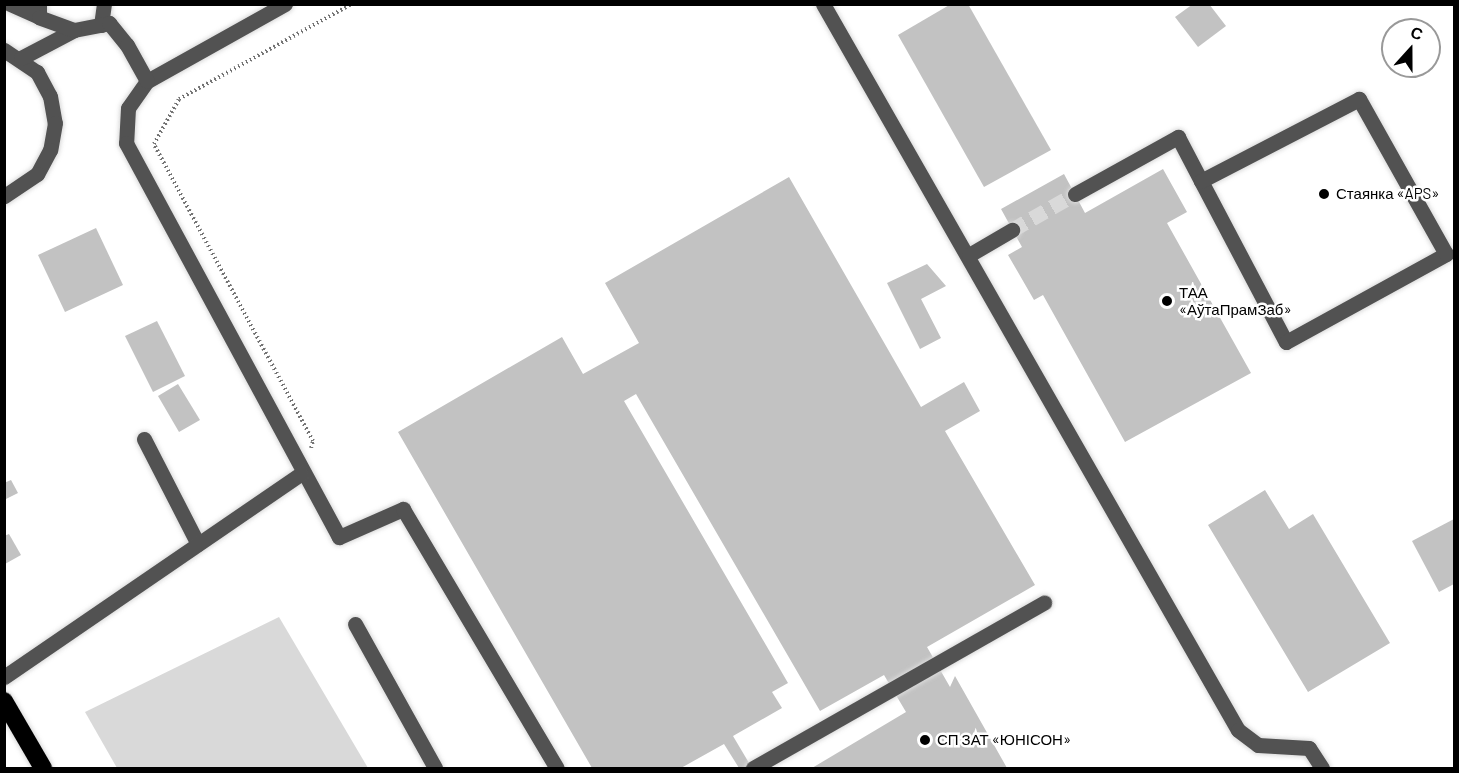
<!DOCTYPE html>
<meta charset="utf-8">
<style>
body{margin:0}
#map{position:relative;width:1459px;height:773px;overflow:hidden;background:#fff;font-family:Barlow,sans-serif}
div>[style]{position:absolute}
[style*='--x']{left:calc(var(--x)*1px);top:calc(var(--y)*1px);width:calc(var(--w)*1px);rotate:calc(var(--a)*1deg)}
.green>*{inset:0;background:#d9d9d9}
.building>*{inset:0;background:#c2c2c2}
.minor-tunnel>*{height:15px;margin-top:-7.5px;transform-origin:0;background:repeating-linear-gradient(90deg,#d9d9d9 0 15px,transparent 0 23px)}
.path>*{height:4px;margin-top:-2px;transform-origin:0;background:repeating-linear-gradient(90deg,#747474 0 1.5px,transparent 0 4.5px)}
.roads{filter:drop-shadow(0 0 2px #dbdbdb) drop-shadow(0 0 2px #dbdbdb)}
.minor>*{height:15px;margin:-7.5px;padding:0 7.5px;transform-origin:7.5px;border-radius:7.5px;background:#525252}
.highway>*{height:18px;margin:-9px;padding:0 9px;transform-origin:9px;border-radius:9px;background:#000}
.dots>*{width:16px;height:16px;translate:-50% -50%;box-sizing:border-box;border:3px solid #fff;border-radius:50%}
span{translate:-50% -50%;white-space:nowrap;text-align:center;line-height:1.15;-webkit-text-stroke:5px #fff;paint-order:stroke}
.poi-label{font-size:15px;color:#000}
.left{translate:0 -50%;text-align:left}
.frame{position:absolute;inset:0;border:6px solid #000;pointer-events:none}
.north{position:absolute;left:1381px;top:18px;width:60px;height:60px;box-sizing:border-box;background:#fff;border:2px solid #999;border-radius:50%;rotate:21deg;font-size:16px;font-weight:700;line-height:24px;text-align:center;color:#000}
.north::after{content:'';display:block;margin:auto;width:21px;height:27px;background:#000;clip-path:polygon(50% 0,100% 100%,50% 72%,0 100%)}
</style>
<div id="map">
<div class="green">
<i style="clip-path:polygon(279px 617px,368px 768px,117px 768px,85px 712px)"></i>
</div>
<div class="building">
<i style="clip-path:polygon(951px 4px,968px 4px,1051px 150px,984px 187px,898px 35px)"></i>
<i style="clip-path:polygon(1193px 4px,1209px 4px,1226px 26px,1198px 47px,1175px 17px)"></i>
<i style="clip-path:polygon(1163px 169px,1187px 212px,1167px 223px,1251px 373px,1125px 442px,1043px 295px,1034px 300px,1008px 255px,1022px 247px,1001px 209px,1064px 174px,1085px 213px)"></i>
<i style="clip-path:polygon(789px 177px,921px 407px,964px 382px,980px 411px,945px 431px,1035px 585px,927px 647px,950px 687px,955px 676px,1007px 768px,812px 768px,906px 712px,884px 675px,820px 711px,636px 394px,624px 401px,788px 683px,772px 692px,782px 708px,733px 736px,752px 768px,739px 768px,724px 744px,681px 768px,592px 768px,398px 432px,562px 337px,583px 374px,639px 343px,605px 283px)"></i>
<i style="clip-path:polygon(96px 228px,123px 285px,65px 312px,38px 255px)"></i>
<i style="clip-path:polygon(927px 264px,946px 286px,921px 299px,941px 338px,920px 349px,887px 283px)"></i>
<i style="clip-path:polygon(157px 321px,185px 376px,153px 392px,125px 336px)"></i>
<i style="clip-path:polygon(178px 384px,200px 420px,179px 432px,158px 396px)"></i>
<i style="clip-path:polygon(11px 480px,18px 493px,4px 500px,4px 483px)"></i>
<i style="clip-path:polygon(1265px 490px,1289px 529px,1313px 514px,1390px 643px,1308px 692px,1208px 525px)"></i>
<i style="clip-path:polygon(1454px 519px,1454px 584px,1439px 592px,1412px 541px)"></i>
<i style="clip-path:polygon(9px 534px,21px 555px,5px 564px,4px 536px)"></i>
</div>
<div class="minor-tunnel">
<i style="--x:1012;--y:230;--w:73;--a:-29.7"></i>
</div>
<div class="path">
<i style="--x:311;--y:448;--w:7;--a:-74"></i>
<i style="--x:313;--y:441;--w:337;--a:-118.2"></i>
<i style="--x:154;--y:144;--w:51;--a:-60.9"></i>
<i style="--x:179;--y:99;--w:197;--a:-28.8"></i>
</div>
<div class="roads">
<div class="minor">
<i style="--x:10;--y:4;--w:32;--a:24"></i>
<i style="--x:39;--y:17;--w:13;--a:-90"></i>
<i style="--x:285;--y:4;--w:158;--a:150.8"></i>
<i style="--x:147;--y:81;--w:33;--a:125"></i>
<i style="--x:128;--y:108;--w:35;--a:93"></i>
<i style="--x:126;--y:143;--w:448;--a:61.6"></i>
<i style="--x:339;--y:537;--w:70;--a:-23.6"></i>
<i style="--x:403;--y:509;--w:301;--a:59.3"></i>
<i style="--x:823;--y:4;--w:836;--a:60.25"></i>
<i style="--x:1238;--y:730;--w:25;--a:37"></i>
<i style="--x:1258;--y:745;--w:51;--a:3.4"></i>
<i style="--x:1309;--y:748;--w:24;--a:57"></i>
<i style="--x:101;--y:25;--w:21;--a:-82"></i>
<i style="--x:74;--y:30;--w:36;--a:-11"></i>
<i style="--x:109;--y:23;--w:28;--a:51"></i>
<i style="--x:127;--y:45;--w:41;--a:60.9"></i>
<i style="--x:4;--y:50;--w:40;--a:34"></i>
<i style="--x:37;--y:72;--w:27;--a:62"></i>
<i style="--x:50;--y:96;--w:27;--a:80"></i>
<i style="--x:55;--y:123;--w:27;--a:100"></i>
<i style="--x:50;--y:150;--w:27;--a:118"></i>
<i style="--x:37;--y:174;--w:40;--a:146"></i>
<i style="--x:21;--y:58;--w:60;--a:-27.8"></i>
<i style="--x:74;--y:30;--w:37;--a:-160"></i>
<i style="--x:1075;--y:194;--w:118;--a:-29"></i>
<i style="--x:1178;--y:137;--w:50;--a:62.4"></i>
<i style="--x:1201;--y:181;--w:182;--a:62.2"></i>
<i style="--x:1286;--y:342;--w:183;--a:-28.8"></i>
<i style="--x:1446;--y:254;--w:178;--a:-119.3"></i>
<i style="--x:1359;--y:99;--w:178;--a:152.6"></i>
<i style="--x:969;--y:255;--w:50;--a:-30.2"></i>
<i style="--x:144;--y:439;--w:118;--a:62.8"></i>
<i style="--x:355;--y:624;--w:165;--a:60.9"></i>
<i style="--x:4;--y:677;--w:360;--a:-34.4"></i>
<i style="--x:753;--y:768;--w:335;--a:-29.6"></i>
</div>
<div class="highway">
<i style="--x:4;--y:701;--w:78;--a:59.8"></i>
</div>
</div>
<div class="dots">
<i style="left:1324px;top:194px;background:#000"></i>
<i style="left:1167px;top:301px;background:#000"></i>
<i style="left:925px;top:740px;background:#000"></i>
</div>
<div class="poi-label">
<span class="left" style="left:1336px;top:194px">Стаянка «APS»</span>
<span class="left" style="left:1179px;top:301px">ТАА<br>«АўтаПрамЗаб»</span>
<span class="left" style="left:937px;top:740px">СП ЗАТ «ЮНІСОН»</span>
</div>
<div class="frame"></div>
<div class="north">С</div>
</div>
